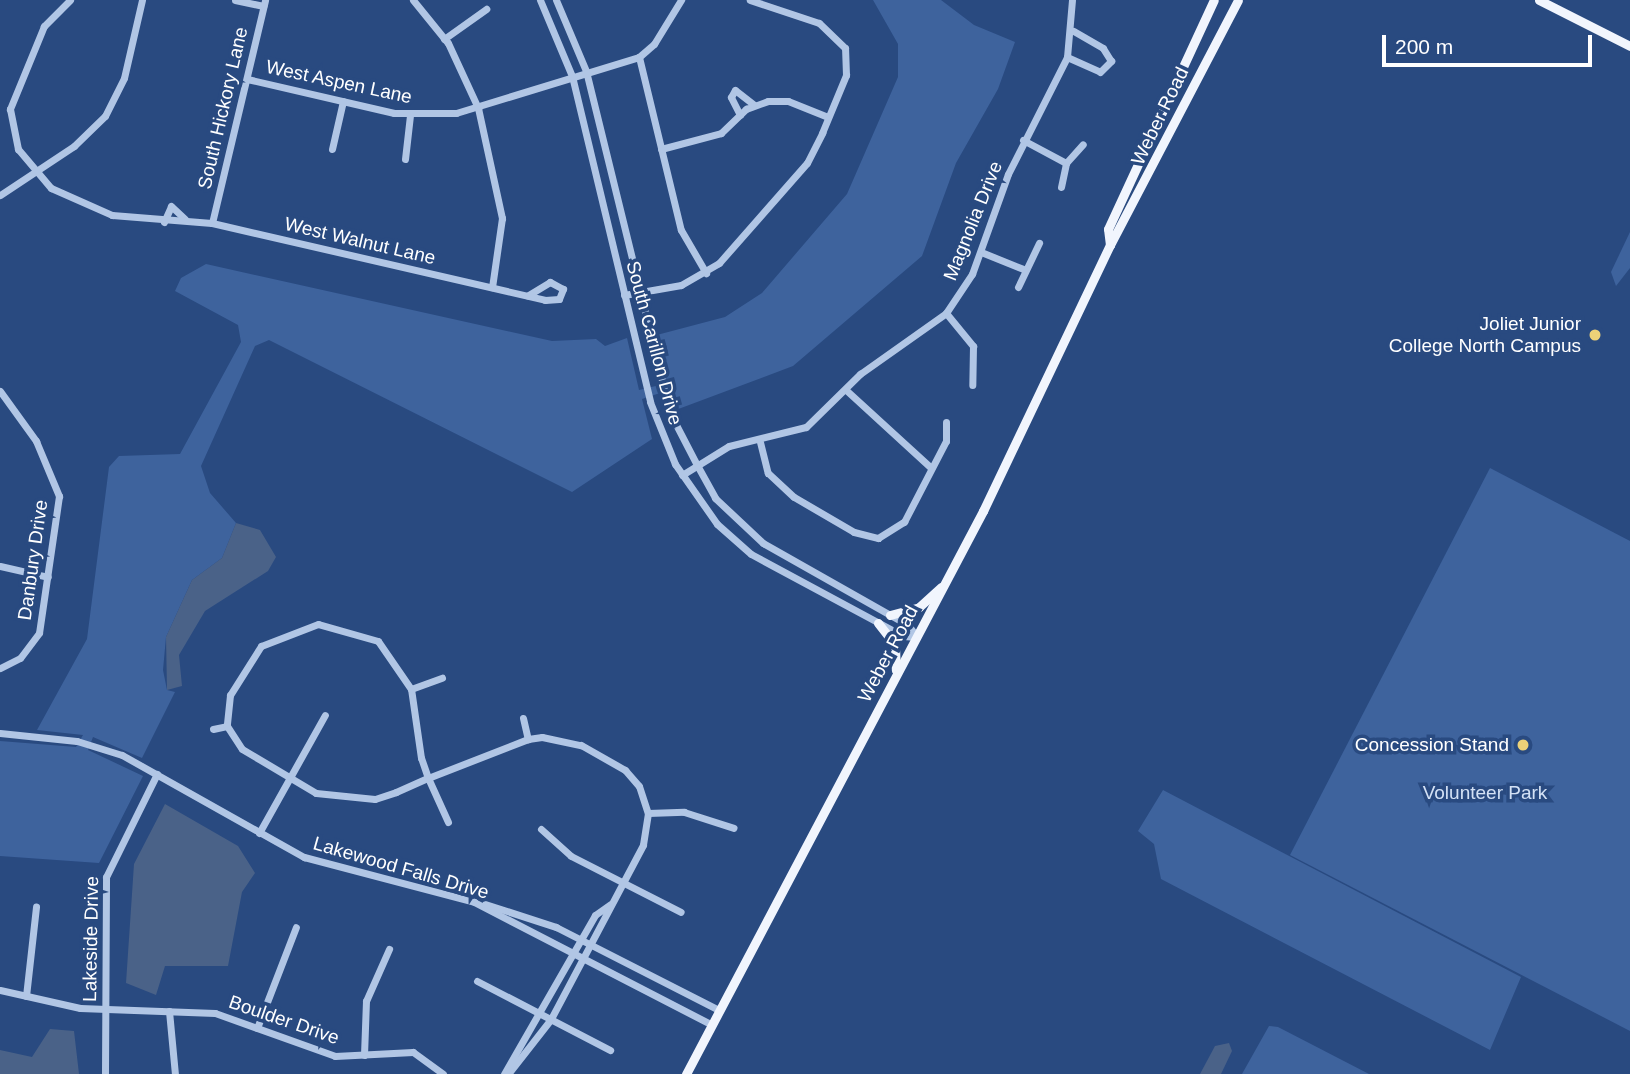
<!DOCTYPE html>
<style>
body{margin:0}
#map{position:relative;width:1630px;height:1074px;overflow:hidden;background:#294a80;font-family:Helvetica,sans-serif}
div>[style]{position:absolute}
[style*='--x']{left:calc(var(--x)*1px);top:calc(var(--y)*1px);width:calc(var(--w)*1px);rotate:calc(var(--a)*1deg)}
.green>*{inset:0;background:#3e639d}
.water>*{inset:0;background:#4a6288}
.minor>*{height:7px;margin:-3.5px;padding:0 3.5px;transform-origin:3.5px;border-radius:3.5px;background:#b1c6e5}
.major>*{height:9px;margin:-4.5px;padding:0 4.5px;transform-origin:4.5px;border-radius:4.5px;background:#f1f5fd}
.dots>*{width:19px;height:19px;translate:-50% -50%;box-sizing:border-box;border:4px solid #294a80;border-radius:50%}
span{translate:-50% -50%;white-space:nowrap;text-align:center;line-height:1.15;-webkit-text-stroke:7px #294a80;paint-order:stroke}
.street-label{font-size:19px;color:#fff}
.poi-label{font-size:19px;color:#fff}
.right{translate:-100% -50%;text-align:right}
.park-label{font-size:19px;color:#d3e1f5}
.scale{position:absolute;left:1382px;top:35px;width:210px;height:32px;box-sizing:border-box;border:4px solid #fff;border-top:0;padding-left:9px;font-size:21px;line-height:24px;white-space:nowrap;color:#fff;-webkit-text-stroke:5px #294a80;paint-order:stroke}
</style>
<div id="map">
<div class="green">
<i style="clip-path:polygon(873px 0,941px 0,974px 25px,1015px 42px,998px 89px,956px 163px,922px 256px,793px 366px,673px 411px,666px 391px,642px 399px,652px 439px,572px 492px,269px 340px,255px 346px,201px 466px,210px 493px,236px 523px,222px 558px,192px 580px,166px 637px,163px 670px,167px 690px,175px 692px,142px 758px,93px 737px,88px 750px,143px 776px,99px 863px,0 856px,0 741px,76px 747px,83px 735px,37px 730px,87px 639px,109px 467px,119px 456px,180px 454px,241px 342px,238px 325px,175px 291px,181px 278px,206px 264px,552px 341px,596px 339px,605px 346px,627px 338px,639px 390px,664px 384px,653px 336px,725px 317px,762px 293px,847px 194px,898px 77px,898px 44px)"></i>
<i style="clip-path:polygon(1630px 232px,1630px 268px,1616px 286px,1611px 272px)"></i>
<i style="clip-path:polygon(1490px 468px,1630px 541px,1630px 1031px,1290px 855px)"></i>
<i style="clip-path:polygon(1163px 790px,1521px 977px,1490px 1050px,1161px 879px,1154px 844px,1138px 831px)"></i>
<i style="clip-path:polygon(1269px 1026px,1278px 1027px,1369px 1074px,1242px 1074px)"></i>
</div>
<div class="water">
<i style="clip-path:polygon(236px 523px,260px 530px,276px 557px,268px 571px,205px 611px,179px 655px,182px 686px,167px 690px,166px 637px,192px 580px,222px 558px)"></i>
<i style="clip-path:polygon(165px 804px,238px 846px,255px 873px,242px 892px,228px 966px,165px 966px,156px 995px,126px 983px,134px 864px)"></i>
<i style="clip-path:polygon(50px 1029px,74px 1031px,79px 1074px,0 1074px,0 1050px,32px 1057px)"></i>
<i style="clip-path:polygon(1229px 1043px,1232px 1051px,1221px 1074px,1200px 1074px,1215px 1046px)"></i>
</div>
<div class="minor">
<i style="--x:70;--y:0;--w:37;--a:135"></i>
<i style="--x:44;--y:26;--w:90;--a:112.3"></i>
<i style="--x:10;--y:109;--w:41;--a:78.7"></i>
<i style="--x:18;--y:149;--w:51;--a:49.8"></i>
<i style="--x:51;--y:188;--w:67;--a:23.9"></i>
<i style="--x:112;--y:215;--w:100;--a:4.6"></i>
<i style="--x:212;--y:223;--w:342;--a:13"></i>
<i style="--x:545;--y:300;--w:14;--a:-4"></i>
<i style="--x:559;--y:299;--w:11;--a:-68"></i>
<i style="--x:563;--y:289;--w:15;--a:-152"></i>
<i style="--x:550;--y:282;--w:26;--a:149"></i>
<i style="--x:235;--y:0;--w:29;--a:12"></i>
<i style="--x:413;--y:0;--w:55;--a:50.9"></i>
<i style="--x:448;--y:43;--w:72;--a:65.2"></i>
<i style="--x:478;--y:108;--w:113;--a:77.7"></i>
<i style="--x:502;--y:218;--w:70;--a:98.2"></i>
<i style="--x:540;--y:0;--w:82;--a:67.2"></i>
<i style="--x:572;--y:76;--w:335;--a:76.5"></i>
<i style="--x:650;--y:402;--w:67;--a:68"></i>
<i style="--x:675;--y:464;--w:73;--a:55"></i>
<i style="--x:717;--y:524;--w:45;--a:41.4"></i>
<i style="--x:751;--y:554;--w:173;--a:28.3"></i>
<i style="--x:903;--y:636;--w:14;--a:4"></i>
<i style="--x:556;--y:0;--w:77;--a:67.1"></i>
<i style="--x:586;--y:71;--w:352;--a:76.2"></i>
<i style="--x:670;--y:413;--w:59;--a:62.6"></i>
<i style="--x:697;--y:465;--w:38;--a:61"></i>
<i style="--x:715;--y:498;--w:66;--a:43.2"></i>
<i style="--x:763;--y:543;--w:167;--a:29.5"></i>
<i style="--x:908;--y:625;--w:15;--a:53"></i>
<i style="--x:444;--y:39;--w:52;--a:-35.5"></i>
<i style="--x:639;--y:57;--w:178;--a:76.4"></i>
<i style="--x:681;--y:230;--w:50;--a:59.8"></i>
<i style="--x:1067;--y:57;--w:36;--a:24"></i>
<i style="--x:1100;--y:72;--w:16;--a:-45"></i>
<i style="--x:1111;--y:61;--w:15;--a:-122"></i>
<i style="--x:1103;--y:48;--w:34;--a:-150"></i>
<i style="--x:247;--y:79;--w:151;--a:13"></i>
<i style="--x:394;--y:113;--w:62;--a:0"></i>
<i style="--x:456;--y:113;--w:191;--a:-17"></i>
<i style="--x:639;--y:57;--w:20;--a:-41"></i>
<i style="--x:654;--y:44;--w:52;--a:-58.5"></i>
<i style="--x:740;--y:115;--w:20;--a:-117"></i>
<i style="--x:731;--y:97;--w:8;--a:-60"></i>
<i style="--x:735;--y:90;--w:24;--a:38"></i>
<i style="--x:1023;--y:140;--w:49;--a:28.1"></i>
<i style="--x:332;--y:149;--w:49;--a:-77.1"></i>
<i style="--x:661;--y:149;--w:62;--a:-14.9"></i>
<i style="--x:721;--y:133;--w:35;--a:-44"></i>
<i style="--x:746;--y:109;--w:23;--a:-20"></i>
<i style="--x:768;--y:101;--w:20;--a:0"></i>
<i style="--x:788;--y:101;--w:43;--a:21.8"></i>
<i style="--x:405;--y:159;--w:44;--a:-83.5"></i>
<i style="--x:1061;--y:187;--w:25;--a:-78"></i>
<i style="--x:1066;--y:163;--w:25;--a:-48"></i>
<i style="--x:0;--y:195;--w:89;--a:-33.5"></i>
<i style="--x:74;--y:146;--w:43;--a:-44.1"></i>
<i style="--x:105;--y:116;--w:42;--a:-63.4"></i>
<i style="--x:124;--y:78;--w:80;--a:-77"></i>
<i style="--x:164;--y:222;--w:17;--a:-66"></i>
<i style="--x:171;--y:206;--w:19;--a:43"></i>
<i style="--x:212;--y:223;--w:229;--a:-76.6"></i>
<i style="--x:981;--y:252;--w:45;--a:22"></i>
<i style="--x:1018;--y:287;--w:49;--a:-64.5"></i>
<i style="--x:624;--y:295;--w:58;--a:-10"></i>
<i style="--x:681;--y:285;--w:44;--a:-30.1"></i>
<i style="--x:719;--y:263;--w:133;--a:-48.7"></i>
<i style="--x:807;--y:163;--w:34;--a:-63"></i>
<i style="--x:822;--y:133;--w:63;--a:-67.5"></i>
<i style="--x:846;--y:75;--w:27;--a:-92"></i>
<i style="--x:845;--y:48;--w:36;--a:-136"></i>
<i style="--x:819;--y:23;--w:73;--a:-161.6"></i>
<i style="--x:946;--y:313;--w:43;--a:50.7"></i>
<i style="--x:973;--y:346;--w:39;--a:91"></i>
<i style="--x:846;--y:390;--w:115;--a:42.5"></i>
<i style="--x:0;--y:391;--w:62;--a:54.2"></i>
<i style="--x:36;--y:441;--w:60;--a:67.3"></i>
<i style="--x:59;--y:496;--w:138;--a:98.3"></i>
<i style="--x:39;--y:633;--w:31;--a:127"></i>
<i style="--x:20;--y:658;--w:22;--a:153"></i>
<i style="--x:760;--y:442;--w:32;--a:76"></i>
<i style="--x:768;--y:473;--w:35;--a:43"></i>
<i style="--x:794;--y:497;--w:69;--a:30.3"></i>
<i style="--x:854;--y:532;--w:25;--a:14"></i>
<i style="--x:878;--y:538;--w:31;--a:-32"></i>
<i style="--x:904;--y:522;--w:91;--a:-62.6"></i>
<i style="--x:946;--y:441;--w:19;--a:-90"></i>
<i style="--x:682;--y:475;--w:55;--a:-31.7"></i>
<i style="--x:729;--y:446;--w:79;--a:-13.9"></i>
<i style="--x:806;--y:427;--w:76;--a:-44.5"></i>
<i style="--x:860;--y:374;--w:105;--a:-35.3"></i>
<i style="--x:946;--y:313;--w:47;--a:-56.3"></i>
<i style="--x:972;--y:274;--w:106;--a:-70.2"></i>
<i style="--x:1008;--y:174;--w:131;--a:-63.2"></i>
<i style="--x:1067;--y:57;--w:57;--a:-85"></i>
<i style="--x:0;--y:566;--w:49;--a:12.9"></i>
<i style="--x:411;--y:689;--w:33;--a:-20"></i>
<i style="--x:523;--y:718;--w:22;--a:77"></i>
<i style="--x:213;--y:729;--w:14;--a:-12"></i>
<i style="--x:0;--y:733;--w:77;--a:5.9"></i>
<i style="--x:77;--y:741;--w:47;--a:17.3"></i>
<i style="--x:122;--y:755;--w:209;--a:29.3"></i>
<i style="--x:304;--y:857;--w:176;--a:14.8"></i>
<i style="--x:474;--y:902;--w:268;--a:27.3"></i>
<i style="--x:648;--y:813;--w:36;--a:-2"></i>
<i style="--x:684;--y:812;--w:52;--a:17.7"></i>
<i style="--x:448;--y:822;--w:48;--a:-114.4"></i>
<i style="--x:428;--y:778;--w:21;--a:-109"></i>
<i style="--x:421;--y:758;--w:70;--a:-98.2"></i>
<i style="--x:411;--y:689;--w:58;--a:-124.5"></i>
<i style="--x:378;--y:641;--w:62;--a:-164.2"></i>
<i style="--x:318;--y:624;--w:61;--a:158.9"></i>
<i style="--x:261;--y:646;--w:58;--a:122.3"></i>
<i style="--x:230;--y:695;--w:31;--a:96"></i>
<i style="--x:227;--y:726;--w:27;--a:57"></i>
<i style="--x:242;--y:749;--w:86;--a:30.7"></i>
<i style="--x:316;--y:793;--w:59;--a:5.8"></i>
<i style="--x:375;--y:799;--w:22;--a:-18"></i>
<i style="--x:396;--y:792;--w:35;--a:-24"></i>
<i style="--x:428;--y:778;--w:107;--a:-21.3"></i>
<i style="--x:528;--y:739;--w:14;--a:-8"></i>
<i style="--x:542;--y:737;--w:40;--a:12"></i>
<i style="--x:581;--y:745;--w:51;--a:29.6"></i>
<i style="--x:625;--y:770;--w:21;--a:49"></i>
<i style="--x:639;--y:786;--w:28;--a:72"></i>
<i style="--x:648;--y:813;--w:32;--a:99"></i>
<i style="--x:643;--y:845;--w:197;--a:117.9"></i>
<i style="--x:551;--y:1019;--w:70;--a:128"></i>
<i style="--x:541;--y:829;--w:40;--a:42"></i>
<i style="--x:571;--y:856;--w:123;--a:27"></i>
<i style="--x:259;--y:833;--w:135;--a:-60.8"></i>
<i style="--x:485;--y:904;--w:75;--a:17.9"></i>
<i style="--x:556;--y:927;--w:183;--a:27"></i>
<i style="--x:477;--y:981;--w:150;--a:27.4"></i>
<i style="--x:0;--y:990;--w:82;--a:12.7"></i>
<i style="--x:80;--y:1008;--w:135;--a:2.1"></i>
<i style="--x:215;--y:1013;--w:127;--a:19.7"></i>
<i style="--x:335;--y:1056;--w:78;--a:-2.9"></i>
<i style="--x:413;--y:1052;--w:37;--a:36"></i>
<i style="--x:26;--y:996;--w:90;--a:-83.6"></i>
<i style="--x:169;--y:1011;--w:63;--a:84.6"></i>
<i style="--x:257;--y:1028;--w:108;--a:-68.9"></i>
<i style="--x:364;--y:1055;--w:54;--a:-87.9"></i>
<i style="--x:366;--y:1001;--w:57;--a:-66.1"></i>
<i style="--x:105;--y:1074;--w:197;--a:-89.7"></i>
<i style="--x:106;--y:877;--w:115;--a:-63.7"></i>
<i style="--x:504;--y:1074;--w:183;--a:-60.2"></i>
<i style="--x:595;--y:915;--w:19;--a:-35"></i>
</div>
<div class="major">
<i style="--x:1539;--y:0;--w:102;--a:26.8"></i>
<i style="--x:1110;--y:245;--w:16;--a:-97"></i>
<i style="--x:1108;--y:229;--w:252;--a:-65.2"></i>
<i style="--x:890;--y:615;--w:30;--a:-15"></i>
<i style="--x:919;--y:607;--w:30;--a:-42"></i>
<i style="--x:878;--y:623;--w:28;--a:52"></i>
<i style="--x:895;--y:645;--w:25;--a:88"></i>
<i style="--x:686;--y:1074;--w:637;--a:-62.19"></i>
<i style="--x:983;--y:511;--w:295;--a:-64.5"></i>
<i style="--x:1110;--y:245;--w:276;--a:-62.4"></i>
</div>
<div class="dots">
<i style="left:1595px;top:335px;background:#ecd178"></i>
<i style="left:1523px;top:745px;background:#ecd178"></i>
</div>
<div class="street-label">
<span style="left:339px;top:82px;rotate:12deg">West Aspen Lane</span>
<span style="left:223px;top:108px;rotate:-77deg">South Hickory Lane</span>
<span style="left:1160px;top:116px;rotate:-64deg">Weber Road</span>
<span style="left:973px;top:221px;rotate:-68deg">Magnolia Drive</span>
<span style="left:360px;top:241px;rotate:13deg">West Walnut Lane</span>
<span style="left:654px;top:343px;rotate:75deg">South Carillon Drive</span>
<span style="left:33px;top:560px;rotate:-82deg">Danbury Drive</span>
<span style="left:888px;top:654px;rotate:-62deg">Weber Road</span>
<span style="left:401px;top:868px;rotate:16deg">Lakewood Falls Drive</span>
<span style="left:91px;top:939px;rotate:-89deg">Lakeside Drive</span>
<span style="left:284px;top:1020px;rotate:19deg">Boulder Drive</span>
</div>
<div class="poi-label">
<span class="right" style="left:1581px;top:335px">Joliet Junior<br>College North Campus</span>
<span class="right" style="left:1509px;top:745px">Concession Stand</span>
</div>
<div class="park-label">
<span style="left:1485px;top:793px">Volunteer Park</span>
</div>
<div class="scale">200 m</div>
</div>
